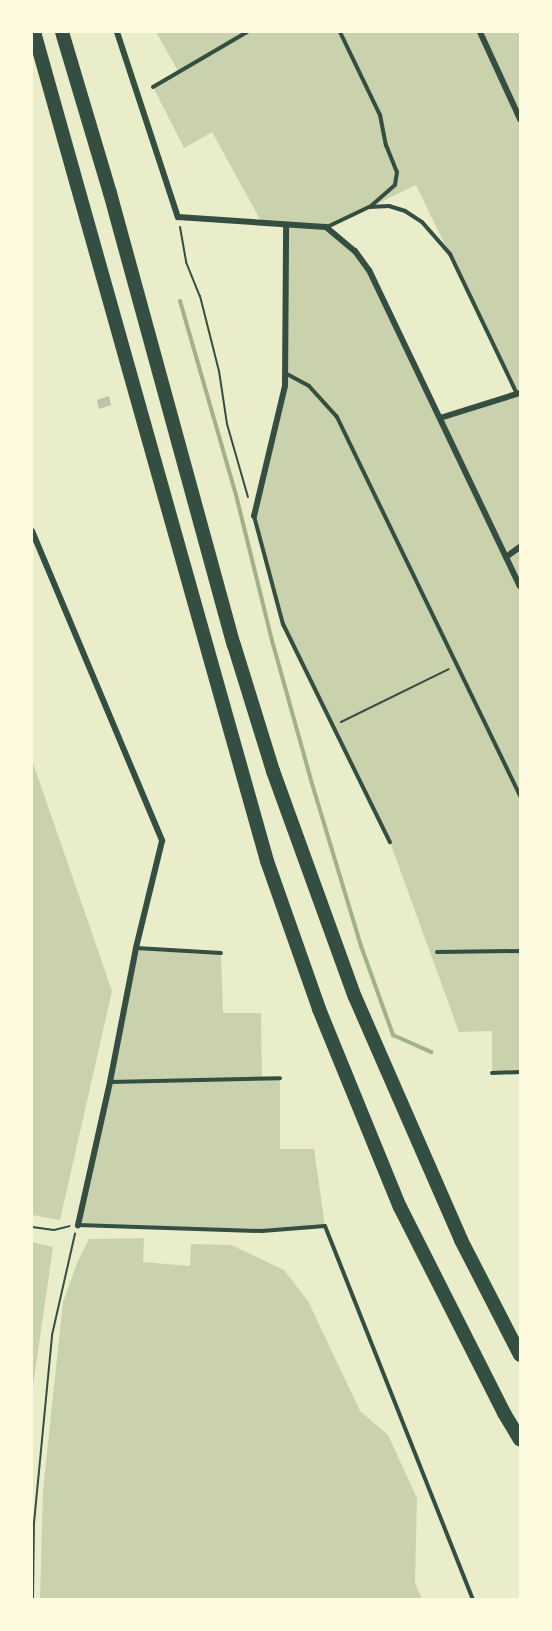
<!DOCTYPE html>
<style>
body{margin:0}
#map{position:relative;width:552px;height:1631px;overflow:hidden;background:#e9edc9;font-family:"Work Sans",sans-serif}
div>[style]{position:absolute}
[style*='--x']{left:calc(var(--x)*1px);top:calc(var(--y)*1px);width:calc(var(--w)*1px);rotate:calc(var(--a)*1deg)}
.green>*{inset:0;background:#cad2ad}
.stream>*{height:4px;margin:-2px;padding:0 2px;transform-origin:2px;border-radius:2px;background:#a3b18a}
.building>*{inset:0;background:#bcc5a7}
.path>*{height:2px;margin:-1px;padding:0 1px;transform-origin:1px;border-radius:1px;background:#344e41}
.service>*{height:4px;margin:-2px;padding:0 2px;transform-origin:2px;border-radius:2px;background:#344e41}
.minor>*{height:6px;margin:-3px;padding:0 3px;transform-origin:3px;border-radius:3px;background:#344e41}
.trunk>*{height:14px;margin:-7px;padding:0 7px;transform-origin:7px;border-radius:7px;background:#344e41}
span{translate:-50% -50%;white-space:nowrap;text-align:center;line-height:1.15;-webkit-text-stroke:5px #fefae0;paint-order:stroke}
.frame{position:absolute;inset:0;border:33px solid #fefae0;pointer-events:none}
</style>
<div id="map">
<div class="green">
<i style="clip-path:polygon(evenodd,156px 32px,520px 32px,520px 1072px,492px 1073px,492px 1031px,459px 1032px,390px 842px,283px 624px,254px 516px,285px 386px,286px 225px,262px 223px,212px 132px,184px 148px,153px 87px,178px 71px,156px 32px,416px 185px,517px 394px,440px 418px,369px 270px,342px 238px,327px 228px,416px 185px)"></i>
<i style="clip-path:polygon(32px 760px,112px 991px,60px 1220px,32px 1215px)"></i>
<i style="clip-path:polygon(136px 948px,221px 953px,223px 1013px,261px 1013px,262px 1078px,280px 1078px,280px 1149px,314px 1149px,325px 1226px,262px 1231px,78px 1225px)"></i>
<i style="clip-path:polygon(144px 1238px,143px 1262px,190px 1266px,191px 1244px,231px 1245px,284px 1270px,308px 1301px,360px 1411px,388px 1435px,417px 1498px,415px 1583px,422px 1599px,40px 1599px,43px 1490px,63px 1302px,77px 1263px,89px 1239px)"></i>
<i style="clip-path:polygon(32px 1242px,53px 1247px,33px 1386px,32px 1417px)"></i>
</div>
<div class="stream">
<i style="--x:180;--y:301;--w:198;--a:73.9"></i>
<i style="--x:235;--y:491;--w:158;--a:76.1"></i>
<i style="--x:273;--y:644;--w:148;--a:74.4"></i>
<i style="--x:313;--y:787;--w:166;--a:73.2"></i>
<i style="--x:361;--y:946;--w:95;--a:70.2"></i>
<i style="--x:393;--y:1035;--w:42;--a:24.1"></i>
</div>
<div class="building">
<i style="clip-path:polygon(109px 396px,111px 405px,99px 409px,97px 400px)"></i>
</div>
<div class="path">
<i style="--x:180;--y:227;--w:36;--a:80"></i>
<i style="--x:186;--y:262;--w:37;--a:68"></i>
<i style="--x:200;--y:296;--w:77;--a:75.8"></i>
<i style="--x:219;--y:371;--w:54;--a:81.4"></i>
<i style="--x:227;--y:424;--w:76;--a:74"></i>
<i style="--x:341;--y:722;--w:120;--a:-26.1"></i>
<i style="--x:32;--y:1227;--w:22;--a:8"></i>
<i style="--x:54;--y:1230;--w:16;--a:-14"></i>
<i style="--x:520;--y:1246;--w:9;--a:90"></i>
<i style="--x:33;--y:1600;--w:77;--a:-89.3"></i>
<i style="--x:34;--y:1523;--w:189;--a:-84.5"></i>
<i style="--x:52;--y:1335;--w:104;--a:-77.2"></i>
</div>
<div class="service">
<i style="--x:340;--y:32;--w:92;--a:64.3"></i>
<i style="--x:380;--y:115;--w:31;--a:79"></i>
<i style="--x:386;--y:145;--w:29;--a:68"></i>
<i style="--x:397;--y:172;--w:13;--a:99"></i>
<i style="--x:395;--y:185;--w:33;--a:139"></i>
<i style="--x:153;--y:87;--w:109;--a:-30.3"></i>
<i style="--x:327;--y:227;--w:47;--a:-25.5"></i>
<i style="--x:369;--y:207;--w:20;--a:-3"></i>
<i style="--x:389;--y:206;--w:17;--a:17"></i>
<i style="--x:405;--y:211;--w:20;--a:33"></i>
<i style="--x:422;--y:222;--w:43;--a:48.8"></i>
<i style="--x:450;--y:254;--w:155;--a:64.4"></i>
<i style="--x:285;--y:373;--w:27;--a:28"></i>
<i style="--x:309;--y:386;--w:42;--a:47.9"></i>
<i style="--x:337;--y:417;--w:421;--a:64.2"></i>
<i style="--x:254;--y:516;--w:112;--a:75"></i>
<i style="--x:283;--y:624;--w:243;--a:63.9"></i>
<i style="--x:136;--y:948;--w:85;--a:3.4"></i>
<i style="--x:437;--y:952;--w:83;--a:-0.7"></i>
<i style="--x:492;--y:1073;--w:28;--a:-2"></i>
<i style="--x:110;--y:1082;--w:170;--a:-1.3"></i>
<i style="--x:78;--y:1225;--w:184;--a:1.9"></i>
<i style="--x:262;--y:1231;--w:63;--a:-4.5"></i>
<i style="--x:325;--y:1226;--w:402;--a:68.4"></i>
</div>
<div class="minor">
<i style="--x:117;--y:32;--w:195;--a:71.8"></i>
<i style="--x:178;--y:217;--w:148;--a:3.9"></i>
<i style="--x:326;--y:227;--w:38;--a:40"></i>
<i style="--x:355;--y:251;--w:24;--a:54"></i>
<i style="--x:369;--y:270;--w:350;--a:64.5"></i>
<i style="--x:480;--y:32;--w:96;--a:65.3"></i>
<i style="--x:440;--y:418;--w:84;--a:-17.4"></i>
<i style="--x:254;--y:516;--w:134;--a:-76.6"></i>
<i style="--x:285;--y:386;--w:161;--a:-89.6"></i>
<i style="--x:32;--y:531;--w:336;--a:67.2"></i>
<i style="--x:162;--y:841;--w:110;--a:103.7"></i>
<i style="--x:136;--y:948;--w:136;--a:101"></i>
<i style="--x:110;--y:1082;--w:147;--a:102.6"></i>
<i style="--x:506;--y:557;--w:17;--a:-36"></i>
</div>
<div class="trunk">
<i style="--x:34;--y:32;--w:861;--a:74.3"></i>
<i style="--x:267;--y:861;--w:157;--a:70.6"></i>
<i style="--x:319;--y:1009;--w:214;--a:67.8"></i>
<i style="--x:400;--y:1207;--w:231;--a:63.2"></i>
<i style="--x:504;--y:1413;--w:31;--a:59"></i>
<i style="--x:62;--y:32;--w:168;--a:73.4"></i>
<i style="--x:110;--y:193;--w:469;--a:74.7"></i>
<i style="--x:234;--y:645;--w:132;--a:72.8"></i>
<i style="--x:273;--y:771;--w:240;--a:70.1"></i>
<i style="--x:355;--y:997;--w:265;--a:66.4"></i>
<i style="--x:461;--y:1240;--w:129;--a:62.8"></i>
</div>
<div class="frame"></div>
</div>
